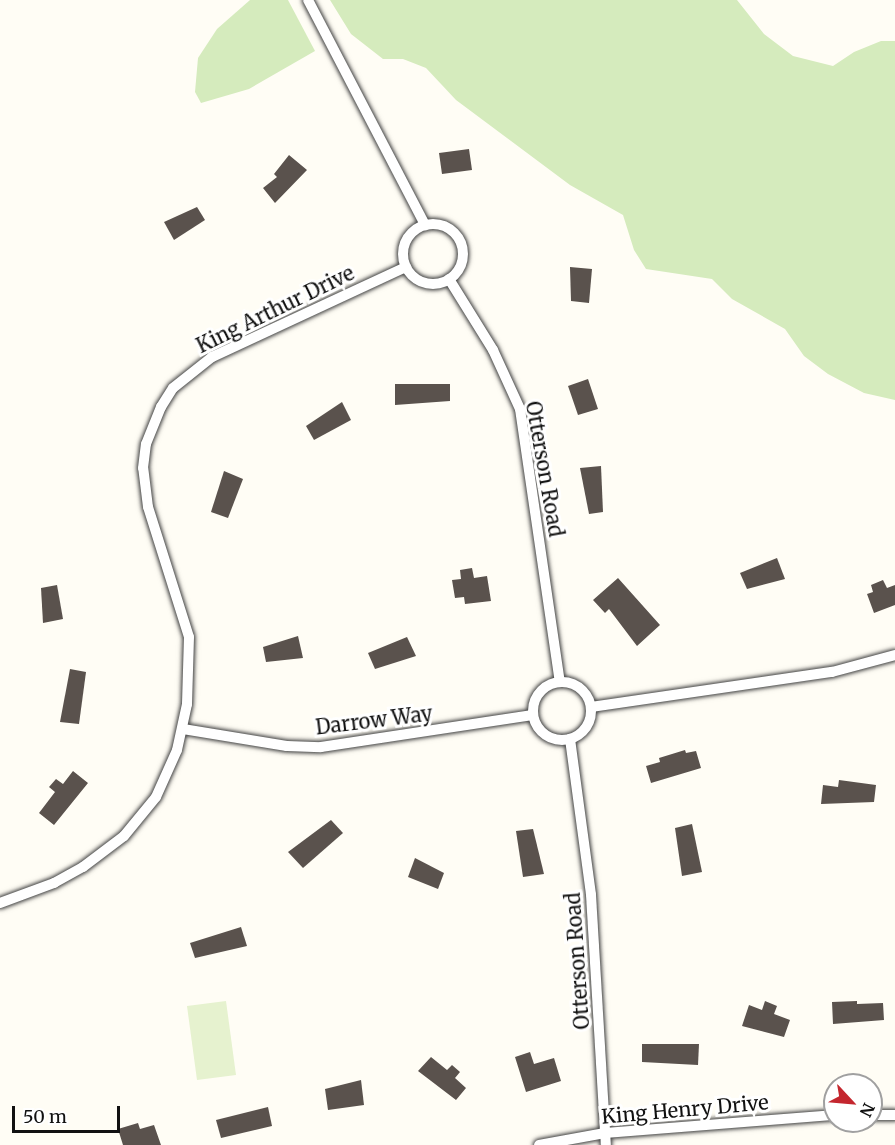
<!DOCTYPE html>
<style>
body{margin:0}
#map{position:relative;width:895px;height:1145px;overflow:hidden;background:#fffdf5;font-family:Merriweather,serif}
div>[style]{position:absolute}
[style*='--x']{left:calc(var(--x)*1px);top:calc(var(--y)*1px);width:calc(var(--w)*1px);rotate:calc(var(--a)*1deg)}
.green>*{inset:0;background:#d5ebbd}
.pitch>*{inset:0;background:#e6f2cf}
.building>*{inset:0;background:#5a524d}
.roads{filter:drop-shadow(0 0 2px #444) drop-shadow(0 0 2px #444)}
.street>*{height:10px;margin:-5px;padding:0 5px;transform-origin:5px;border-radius:5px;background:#fff}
.street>.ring{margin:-5px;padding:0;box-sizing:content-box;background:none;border:10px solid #fff;border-radius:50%}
span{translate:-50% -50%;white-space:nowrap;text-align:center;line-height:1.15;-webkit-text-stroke:6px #fff;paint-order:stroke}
.street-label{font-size:20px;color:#111}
.north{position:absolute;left:823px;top:1073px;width:60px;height:60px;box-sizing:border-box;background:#fff;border:2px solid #a0a0a0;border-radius:50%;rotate:116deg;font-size:16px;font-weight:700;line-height:24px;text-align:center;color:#111}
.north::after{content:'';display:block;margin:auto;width:21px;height:27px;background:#c4262e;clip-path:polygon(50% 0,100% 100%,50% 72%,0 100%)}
.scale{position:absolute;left:12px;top:1106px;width:108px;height:27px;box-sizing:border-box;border:3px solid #111;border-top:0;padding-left:8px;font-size:18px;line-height:21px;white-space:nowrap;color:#111;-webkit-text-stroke:4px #fff;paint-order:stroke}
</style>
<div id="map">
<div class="green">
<i style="clip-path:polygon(250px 0,288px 0,315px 51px,249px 89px,201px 103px,195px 92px,198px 58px,217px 29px)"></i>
<i style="clip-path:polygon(330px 0,737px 0,764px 34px,793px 56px,833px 66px,854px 52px,881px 41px,895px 41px,895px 400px,864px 393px,828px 374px,804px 356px,785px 329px,732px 299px,712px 279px,646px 269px,634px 250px,623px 215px,570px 185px,456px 100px,426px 68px,403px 59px,383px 59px,351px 34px)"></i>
</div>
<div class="pitch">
<i style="clip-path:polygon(226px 1001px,236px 1075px,197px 1080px,187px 1006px)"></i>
</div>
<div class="building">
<i style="clip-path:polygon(469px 149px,472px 170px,442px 174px,439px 153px)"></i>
<i style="clip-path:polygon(289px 155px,307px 170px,275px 203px,263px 188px,277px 177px,274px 174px)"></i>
<i style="clip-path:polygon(197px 207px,205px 220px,174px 240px,164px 222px)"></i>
<i style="clip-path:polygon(570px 267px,592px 269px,589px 303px,571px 301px)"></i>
<i style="clip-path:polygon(588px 379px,598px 409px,578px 415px,568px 386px)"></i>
<i style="clip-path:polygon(395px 384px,450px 384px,450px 401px,395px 405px)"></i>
<i style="clip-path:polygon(342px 402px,351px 420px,314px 440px,306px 426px)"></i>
<i style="clip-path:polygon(601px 466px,603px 512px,589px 514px,580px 468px)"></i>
<i style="clip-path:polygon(224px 471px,243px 479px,228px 518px,211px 512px)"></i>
<i style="clip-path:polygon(777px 558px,785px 579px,747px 589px,740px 573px)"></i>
<i style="clip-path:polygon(472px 568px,474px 578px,487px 576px,491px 601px,465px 604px,464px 597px,455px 598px,452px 580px,461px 579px,460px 570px)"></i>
<i style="clip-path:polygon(618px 578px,660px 625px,637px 646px,609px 609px,605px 613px,593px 600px)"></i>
<i style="clip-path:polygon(883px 580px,887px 588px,895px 585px,895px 605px,874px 613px,867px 594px,873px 592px,871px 585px)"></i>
<i style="clip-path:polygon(57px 585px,63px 619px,43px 623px,41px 588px)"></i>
<i style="clip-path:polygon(298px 636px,303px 658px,266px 662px,263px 647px)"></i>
<i style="clip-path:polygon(407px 637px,416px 656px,375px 669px,368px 653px)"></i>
<i style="clip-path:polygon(70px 669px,86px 672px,79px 724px,60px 722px)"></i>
<i style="clip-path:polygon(685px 750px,686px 753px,696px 751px,701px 768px,651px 783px,646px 766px,660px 762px,659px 758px)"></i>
<i style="clip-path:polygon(73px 771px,88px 783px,54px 825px,39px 813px,55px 792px,49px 787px,56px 779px,63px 784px)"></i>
<i style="clip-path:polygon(839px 780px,876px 785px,874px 802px,821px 804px,823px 785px,838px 787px)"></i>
<i style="clip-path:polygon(331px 820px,343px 833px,303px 868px,288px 852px)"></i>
<i style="clip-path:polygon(692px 824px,702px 872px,682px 876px,675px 828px)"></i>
<i style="clip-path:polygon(533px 829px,544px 874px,523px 877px,516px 831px)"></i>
<i style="clip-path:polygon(415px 858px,444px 873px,438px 889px,408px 877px)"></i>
<i style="clip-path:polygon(241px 927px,247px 946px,195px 958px,190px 943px)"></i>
<i style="clip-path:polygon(765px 1001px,777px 1006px,774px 1014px,790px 1020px,784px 1037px,742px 1026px,749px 1005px,762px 1010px)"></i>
<i style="clip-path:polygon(857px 1001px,857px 1004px,883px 1003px,884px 1020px,833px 1024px,832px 1002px)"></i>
<i style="clip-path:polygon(642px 1044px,699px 1044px,698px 1065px,642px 1062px)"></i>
<i style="clip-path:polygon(530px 1052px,534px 1064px,554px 1058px,561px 1081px,526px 1092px,515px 1057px)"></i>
<i style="clip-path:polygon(431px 1057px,447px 1070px,452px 1065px,460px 1072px,455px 1078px,466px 1088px,456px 1100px,418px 1071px)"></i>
<i style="clip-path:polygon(361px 1080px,364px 1105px,328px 1110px,325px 1089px)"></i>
<i style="clip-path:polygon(268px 1107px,272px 1126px,221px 1138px,216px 1120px)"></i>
<i style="clip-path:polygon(138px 1123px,140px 1129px,154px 1125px,161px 1145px,123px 1145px,118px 1129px)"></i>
</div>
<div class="roads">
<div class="street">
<i style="--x:308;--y:0;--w:254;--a:62.5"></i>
<i class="ring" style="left:403px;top:224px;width:50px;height:50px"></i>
<i style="--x:449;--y:279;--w:84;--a:58.2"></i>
<i style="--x:493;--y:350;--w:65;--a:65.4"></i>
<i style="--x:520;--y:409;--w:276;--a:81.7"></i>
<i class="ring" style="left:533px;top:682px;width:48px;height:48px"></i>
<i style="--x:591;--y:707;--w:244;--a:-8.3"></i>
<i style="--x:832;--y:672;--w:65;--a:-15.1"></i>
<i style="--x:183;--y:729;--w:105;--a:9.3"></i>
<i style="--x:287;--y:746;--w:34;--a:2"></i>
<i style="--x:321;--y:747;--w:214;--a:-8.6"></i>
<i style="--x:570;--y:739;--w:157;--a:82.3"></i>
<i style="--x:591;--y:895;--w:250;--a:86.6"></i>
<i style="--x:0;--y:903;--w:58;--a:-20.3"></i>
<i style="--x:54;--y:883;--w:33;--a:-29"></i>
<i style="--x:83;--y:867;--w:51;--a:-37.1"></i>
<i style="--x:124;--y:836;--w:50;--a:-50.6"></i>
<i style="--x:156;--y:797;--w:51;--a:-65.9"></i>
<i style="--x:177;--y:750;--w:47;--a:-77.7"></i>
<i style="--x:187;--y:704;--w:67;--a:-88.3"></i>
<i style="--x:189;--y:637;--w:136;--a:-107.5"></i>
<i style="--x:148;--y:507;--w:39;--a:-97"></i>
<i style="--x:143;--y:468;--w:24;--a:-83"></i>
<i style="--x:146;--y:444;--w:40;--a:-68"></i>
<i style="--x:161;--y:407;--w:22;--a:-58"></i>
<i style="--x:173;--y:388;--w:50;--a:-38.5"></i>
<i style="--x:212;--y:357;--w:214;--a:-24.9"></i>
<i style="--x:871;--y:1115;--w:24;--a:0"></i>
<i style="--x:539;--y:1145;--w:67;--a:-10.3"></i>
<i style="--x:605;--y:1133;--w:231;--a:-4.5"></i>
</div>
</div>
<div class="street-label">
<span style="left:275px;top:309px;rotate:-26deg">King Arthur Drive</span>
<span style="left:545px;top:469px;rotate:80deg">Otterson Road</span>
<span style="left:374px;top:720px;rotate:-7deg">Darrow Way</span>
<span style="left:577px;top:961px;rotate:-94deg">Otterson Road</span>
<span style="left:685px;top:1109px;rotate:-5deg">King Henry Drive</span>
</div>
<div class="north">N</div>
<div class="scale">50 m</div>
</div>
